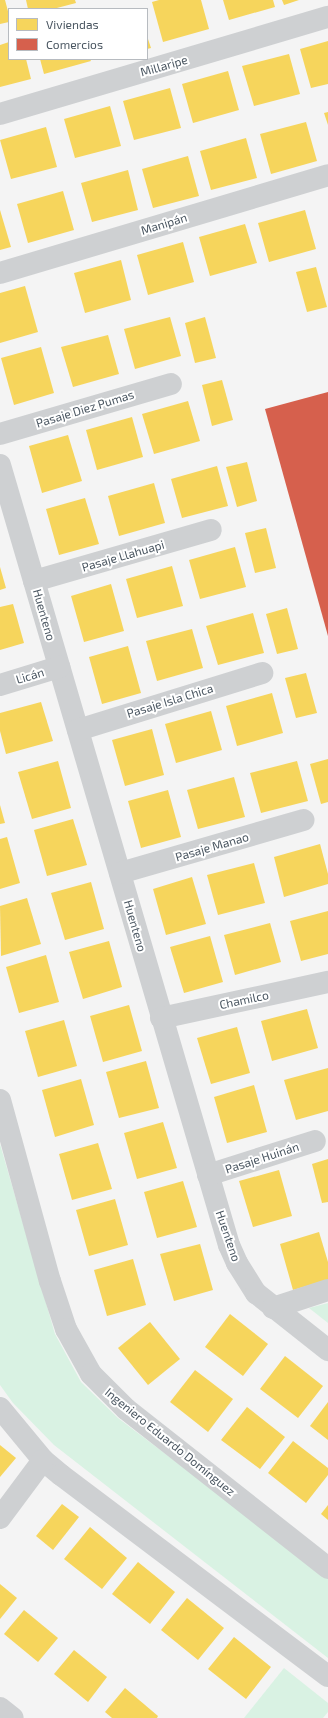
<!DOCTYPE html>
<meta charset="utf-8">
<style>
body{margin:0}
#map{position:relative;width:328px;height:1718px;overflow:hidden;background:#f4f4f4;font-family:"Exo 2",sans-serif}
div>[style]{position:absolute}
[style*='--x']{left:calc(var(--x)*1px);top:calc(var(--y)*1px);width:calc(var(--w)*1px);rotate:calc(var(--a)*1deg)}
.green>*{inset:0;background:#d9f2e3}
.homes>*{inset:0;background:#f6d55c}
.shops>*{inset:0;background:#d6604d}
.street>*{height:22px;margin:-11px;padding:0 11px;transform-origin:11px;border-radius:11px;background:#ced0d2}
span{translate:-50% -50%;white-space:nowrap;text-align:center;line-height:1.15;-webkit-text-stroke:4px #fff;paint-order:stroke}
.street-label{font-size:12px;color:#4a5661}
.legend{position:absolute;left:8px;top:8px;width:140px;height:52px;box-sizing:border-box;background:#fff;border:1px solid #b7bbc0;margin:0;padding:5px 7px;list-style:none;font-size:12px;color:#4a5661}
.legend li{display:flex;align-items:center;gap:8px;height:20px}
.legend b{width:20px;border:1px solid #b7bbc0}
</style>
<div id="map">
<div class="green">
<i style="clip-path:polygon(0 1144px,55px 1334px,81px 1382px,118px 1418px,328px 1577px,328px 1658px,54px 1445px,13px 1403px,0 1385px)"></i>
<i style="clip-path:polygon(328px 1303px,328px 1323px,309px 1308px)"></i>
<i style="clip-path:polygon(284px 1668px,328px 1703px,328px 1712px,323px 1718px,244px 1718px)"></i>
</div>
<div class="homes">
<i style="clip-path:polygon(0 0,5px 0,9px 15px,9px 22px,0 24px)"></i>
<i style="clip-path:polygon(26px 0,75px 0,76px 3px,53px 9px,28px 9px)"></i>
<i style="clip-path:polygon(159px 0,201px 0,209px 29px,163px 42px,152px 2px)"></i>
<i style="clip-path:polygon(223px 0,273px 0,275px 7px,229px 20px)"></i>
<i style="clip-path:polygon(282px 0,299px 0,284px 5px)"></i>
<i style="clip-path:polygon(147px 36px,151px 48px,147px 49px)"></i>
<i style="clip-path:polygon(328px 41px,328px 84px,311px 88px,300px 49px)"></i>
<i style="clip-path:polygon(9px 42px,9px 59px,26px 59px,31px 79px,0 87px,0 45px)"></i>
<i style="clip-path:polygon(289px 54px,300px 94px,254px 106px,242px 66px)"></i>
<i style="clip-path:polygon(40px 59px,90px 59px,91px 61px,44px 74px)"></i>
<i style="clip-path:polygon(228px 71px,239px 110px,193px 123px,182px 84px)"></i>
<i style="clip-path:polygon(170px 88px,181px 128px,134px 140px,123px 101px)"></i>
<i style="clip-path:polygon(110px 106px,121px 146px,75px 158px,64px 119px)"></i>
<i style="clip-path:polygon(328px 112px,328px 125px,324px 113px)"></i>
<i style="clip-path:polygon(306px 122px,317px 161px,271px 174px,260px 134px)"></i>
<i style="clip-path:polygon(46px 127px,57px 167px,11px 179px,0 140px)"></i>
<i style="clip-path:polygon(246px 138px,257px 178px,211px 190px,200px 151px)"></i>
<i style="clip-path:polygon(188px 156px,199px 196px,153px 208px,142px 169px)"></i>
<i style="clip-path:polygon(128px 170px,138px 210px,92px 222px,81px 183px)"></i>
<i style="clip-path:polygon(63px 191px,74px 230px,28px 243px,17px 204px)"></i>
<i style="clip-path:polygon(0 210px,11px 247px,0 250px)"></i>
<i style="clip-path:polygon(305px 210px,316px 249px,269px 262px,258px 223px)"></i>
<i style="clip-path:polygon(245px 224px,257px 263px,210px 276px,199px 237px)"></i>
<i style="clip-path:polygon(183px 242px,194px 282px,148px 295px,137px 255px)"></i>
<i style="clip-path:polygon(121px 260px,131px 300px,85px 313px,74px 273px)"></i>
<i style="clip-path:polygon(316px 267px,327px 307px,307px 312px,296px 272px)"></i>
<i style="clip-path:polygon(25px 286px,38px 332px,0 343px,0 293px)"></i>
<i style="clip-path:polygon(170px 317px,181px 356px,135px 369px,124px 329px)"></i>
<i style="clip-path:polygon(205px 317px,216px 358px,195px 363px,185px 323px)"></i>
<i style="clip-path:polygon(108px 335px,119px 374px,73px 387px,61px 347px)"></i>
<i style="clip-path:polygon(41px 347px,54px 393px,14px 405px,1px 358px)"></i>
<i style="clip-path:polygon(222px 380px,233px 420px,212px 426px,202px 385px)"></i>
<i style="clip-path:polygon(188px 401px,200px 441px,154px 454px,142px 414px)"></i>
<i style="clip-path:polygon(132px 417px,143px 457px,97px 470px,86px 430px)"></i>
<i style="clip-path:polygon(68px 435px,82px 481px,42px 493px,29px 446px)"></i>
<i style="clip-path:polygon(247px 462px,257px 501px,237px 507px,226px 467px)"></i>
<i style="clip-path:polygon(217px 466px,228px 506px,182px 518px,171px 479px)"></i>
<i style="clip-path:polygon(154px 483px,165px 523px,119px 536px,108px 496px)"></i>
<i style="clip-path:polygon(85px 498px,99px 544px,59px 555px,46px 509px)"></i>
<i style="clip-path:polygon(266px 528px,276px 568px,255px 573px,245px 533px)"></i>
<i style="clip-path:polygon(235px 547px,246px 587px,200px 599px,189px 560px)"></i>
<i style="clip-path:polygon(172px 566px,183px 606px,137px 618px,126px 579px)"></i>
<i style="clip-path:polygon(0 567px,6px 588px,0 590px)"></i>
<i style="clip-path:polygon(111px 584px,124px 631px,84px 642px,71px 596px)"></i>
<i style="clip-path:polygon(13px 604px,24px 643px,0 650px,0 607px)"></i>
<i style="clip-path:polygon(287px 608px,298px 649px,277px 654px,266px 614px)"></i>
<i style="clip-path:polygon(253px 613px,264px 653px,218px 665px,206px 626px)"></i>
<i style="clip-path:polygon(192px 629px,203px 668px,157px 681px,146px 641px)"></i>
<i style="clip-path:polygon(128px 646px,141px 693px,102px 704px,89px 657px)"></i>
<i style="clip-path:polygon(306px 673px,317px 713px,296px 718px,285px 678px)"></i>
<i style="clip-path:polygon(272px 693px,283px 733px,237px 746px,226px 706px)"></i>
<i style="clip-path:polygon(41px 702px,53px 741px,6px 754px,0 731px,0 713px)"></i>
<i style="clip-path:polygon(211px 711px,222px 750px,176px 763px,165px 724px)"></i>
<i style="clip-path:polygon(152px 729px,164px 775px,125px 786px,112px 740px)"></i>
<i style="clip-path:polygon(328px 759px,328px 802px,321px 804px,310px 764px)"></i>
<i style="clip-path:polygon(58px 761px,71px 808px,32px 819px,18px 772px)"></i>
<i style="clip-path:polygon(297px 761px,308px 801px,261px 813px,250px 773px)"></i>
<i style="clip-path:polygon(234px 777px,245px 817px,198px 829px,187px 790px)"></i>
<i style="clip-path:polygon(168px 790px,181px 837px,141px 848px,128px 801px)"></i>
<i style="clip-path:polygon(0 805px,5px 823px,0 824px)"></i>
<i style="clip-path:polygon(73px 819px,87px 865px,47px 876px,34px 830px)"></i>
<i style="clip-path:polygon(7px 837px,20px 883px,0 889px,0 839px)"></i>
<i style="clip-path:polygon(320px 844px,328px 874px,328px 884px,284px 897px,274px 857px)"></i>
<i style="clip-path:polygon(254px 863px,265px 903px,218px 915px,207px 875px)"></i>
<i style="clip-path:polygon(192px 877px,206px 924px,166px 935px,153px 889px)"></i>
<i style="clip-path:polygon(91px 882px,104px 929px,65px 940px,51px 893px)"></i>
<i style="clip-path:polygon(27px 898px,41px 944px,1px 956px,0 906px)"></i>
<i style="clip-path:polygon(328px 911px,328px 954px,301px 961px,290px 921px)"></i>
<i style="clip-path:polygon(270px 923px,281px 962px,235px 975px,224px 935px)"></i>
<i style="clip-path:polygon(210px 936px,223px 982px,184px 993px,170px 947px)"></i>
<i style="clip-path:polygon(109px 941px,122px 987px,83px 999px,69px 952px)"></i>
<i style="clip-path:polygon(46px 955px,59px 1002px,19px 1013px,6px 967px)"></i>
<i style="clip-path:polygon(129px 1005px,142px 1051px,103px 1062px,90px 1016px)"></i>
<i style="clip-path:polygon(307px 1009px,318px 1048px,272px 1061px,261px 1021px)"></i>
<i style="clip-path:polygon(64px 1020px,77px 1066px,38px 1077px,25px 1031px)"></i>
<i style="clip-path:polygon(237px 1027px,250px 1073px,211px 1084px,197px 1038px)"></i>
<i style="clip-path:polygon(146px 1061px,159px 1108px,119px 1118px,106px 1072px)"></i>
<i style="clip-path:polygon(328px 1068px,328px 1111px,296px 1120px,284px 1080px)"></i>
<i style="clip-path:polygon(81px 1079px,94px 1125px,55px 1137px,42px 1090px)"></i>
<i style="clip-path:polygon(254px 1085px,267px 1132px,227px 1143px,214px 1097px)"></i>
<i style="clip-path:polygon(163px 1122px,177px 1168px,137px 1179px,124px 1133px)"></i>
<i style="clip-path:polygon(98px 1143px,112px 1189px,72px 1200px,59px 1154px)"></i>
<i style="clip-path:polygon(328px 1159px,328px 1202px,322px 1203px,312px 1164px)"></i>
<i style="clip-path:polygon(279px 1170px,292px 1216px,253px 1227px,239px 1181px)"></i>
<i style="clip-path:polygon(183px 1181px,197px 1227px,157px 1238px,144px 1192px)"></i>
<i style="clip-path:polygon(115px 1199px,128px 1245px,89px 1256px,76px 1210px)"></i>
<i style="clip-path:polygon(319px 1232px,328px 1262px,328px 1280px,293px 1290px,280px 1244px)"></i>
<i style="clip-path:polygon(200px 1244px,213px 1290px,174px 1301px,160px 1254px)"></i>
<i style="clip-path:polygon(133px 1259px,146px 1305px,107px 1316px,94px 1270px)"></i>
<i style="clip-path:polygon(230px 1314px,268px 1344px,243px 1376px,205px 1347px)"></i>
<i style="clip-path:polygon(150px 1322px,180px 1359px,148px 1385px,118px 1348px)"></i>
<i style="clip-path:polygon(285px 1356px,323px 1386px,298px 1418px,260px 1389px)"></i>
<i style="clip-path:polygon(195px 1370px,233px 1399px,208px 1432px,170px 1402px)"></i>
<i style="clip-path:polygon(328px 1402px,328px 1440px,310px 1426px)"></i>
<i style="clip-path:polygon(247px 1407px,285px 1437px,260px 1469px,221px 1440px)"></i>
<i style="clip-path:polygon(293px 1441px,328px 1468px,328px 1475px,306px 1503px,268px 1473px)"></i>
<i style="clip-path:polygon(0 1445px,16px 1458px,0 1477px)"></i>
<i style="clip-path:polygon(62px 1504px,79px 1517px,53px 1550px,36px 1536px)"></i>
<i style="clip-path:polygon(328px 1505px,328px 1520px,321px 1514px)"></i>
<i style="clip-path:polygon(90px 1527px,127px 1558px,102px 1589px,64px 1559px)"></i>
<i style="clip-path:polygon(138px 1562px,175px 1592px,150px 1624px,112px 1594px)"></i>
<i style="clip-path:polygon(0 1584px,17px 1598px,0 1619px)"></i>
<i style="clip-path:polygon(187px 1598px,224px 1628px,198px 1660px,161px 1630px)"></i>
<i style="clip-path:polygon(24px 1610px,58px 1638px,38px 1662px,4px 1634px)"></i>
<i style="clip-path:polygon(234px 1637px,271px 1667px,246px 1699px,208px 1669px)"></i>
<i style="clip-path:polygon(74px 1650px,107px 1677px,88px 1702px,54px 1674px)"></i>
<i style="clip-path:polygon(125px 1688px,158px 1716px,157px 1718px,112px 1718px,105px 1712px)"></i>
</div>
<div class="shops">
<i style="clip-path:polygon(328px 392px,328px 636px,265px 409px)"></i>
</div>
<div class="street">
<i style="--x:0;--y:114;--w:342;--a:-16.5"></i>
<i style="--x:0;--y:273;--w:342;--a:-16.6"></i>
<i style="--x:0;--y:434;--w:178;--a:-16.3"></i>
<i style="--x:0;--y:465;--w:813;--a:73.64"></i>
<i style="--x:229;--y:1245;--w:20;--a:66"></i>
<i style="--x:237;--y:1263;--w:36;--a:58"></i>
<i style="--x:256;--y:1293;--w:92;--a:38.4"></i>
<i style="--x:34;--y:581;--w:184;--a:-16.1"></i>
<i style="--x:0;--y:685;--w:62;--a:-17"></i>
<i style="--x:78;--y:730;--w:193;--a:-17.2"></i>
<i style="--x:120;--y:873;--w:191;--a:-16.1"></i>
<i style="--x:161;--y:1018;--w:171;--a:-12.2"></i>
<i style="--x:0;--y:1100;--w:188;--a:74.6"></i>
<i style="--x:50;--y:1281;--w:51;--a:71.6"></i>
<i style="--x:66;--y:1329;--w:51;--a:60.9"></i>
<i style="--x:91;--y:1374;--w:49;--a:45"></i>
<i style="--x:126;--y:1409;--w:257;--a:38.2"></i>
<i style="--x:208;--y:1175;--w:112;--a:-17.6"></i>
<i style="--x:273;--y:1308;--w:58;--a:-18.1"></i>
<i style="--x:0;--y:1408;--w:67;--a:50.4"></i>
<i style="--x:43;--y:1460;--w:23;--a:40"></i>
<i style="--x:61;--y:1475;--w:334;--a:37"></i>
<i style="--x:0;--y:1518;--w:72;--a:-53.4"></i>
<i style="--x:0;--y:1708;--w:16;--a:38"></i>
</div>
<div class="street-label">
<span style="left:164px;top:66px;rotate:-16deg">Millaripe</span>
<span style="left:164px;top:224px;rotate:-17deg">Manipán</span>
<span style="left:85px;top:409px;rotate:-17deg">Pasaje Diez Pumas</span>
<span style="left:123px;top:556px;rotate:-16deg">Pasaje Llahuapi</span>
<span style="left:44px;top:615px;rotate:74deg">Huenteno</span>
<span style="left:30px;top:676px;rotate:-17deg">Licán</span>
<span style="left:170px;top:701px;rotate:-17deg">Pasaje Isla Chica</span>
<span style="left:212px;top:847px;rotate:-16deg">Pasaje Manao</span>
<span style="left:135px;top:926px;rotate:74deg">Huenteno</span>
<span style="left:244px;top:1000px;rotate:-12deg">Chamilco</span>
<span style="left:262px;top:1158px;rotate:-18deg">Pasaje Huinán</span>
<span style="left:228px;top:1236px;rotate:71deg">Huenteno</span>
<span style="left:170px;top:1442px;rotate:39deg">Ingeniero Eduardo Domínguez</span>
</div>
<ul class="legend">
<li><b style="height:11px;background:#f6d55c"></b>Viviendas</li>
<li><b style="height:11px;background:#d6604d"></b>Comercios</li>
</ul>
</div>
